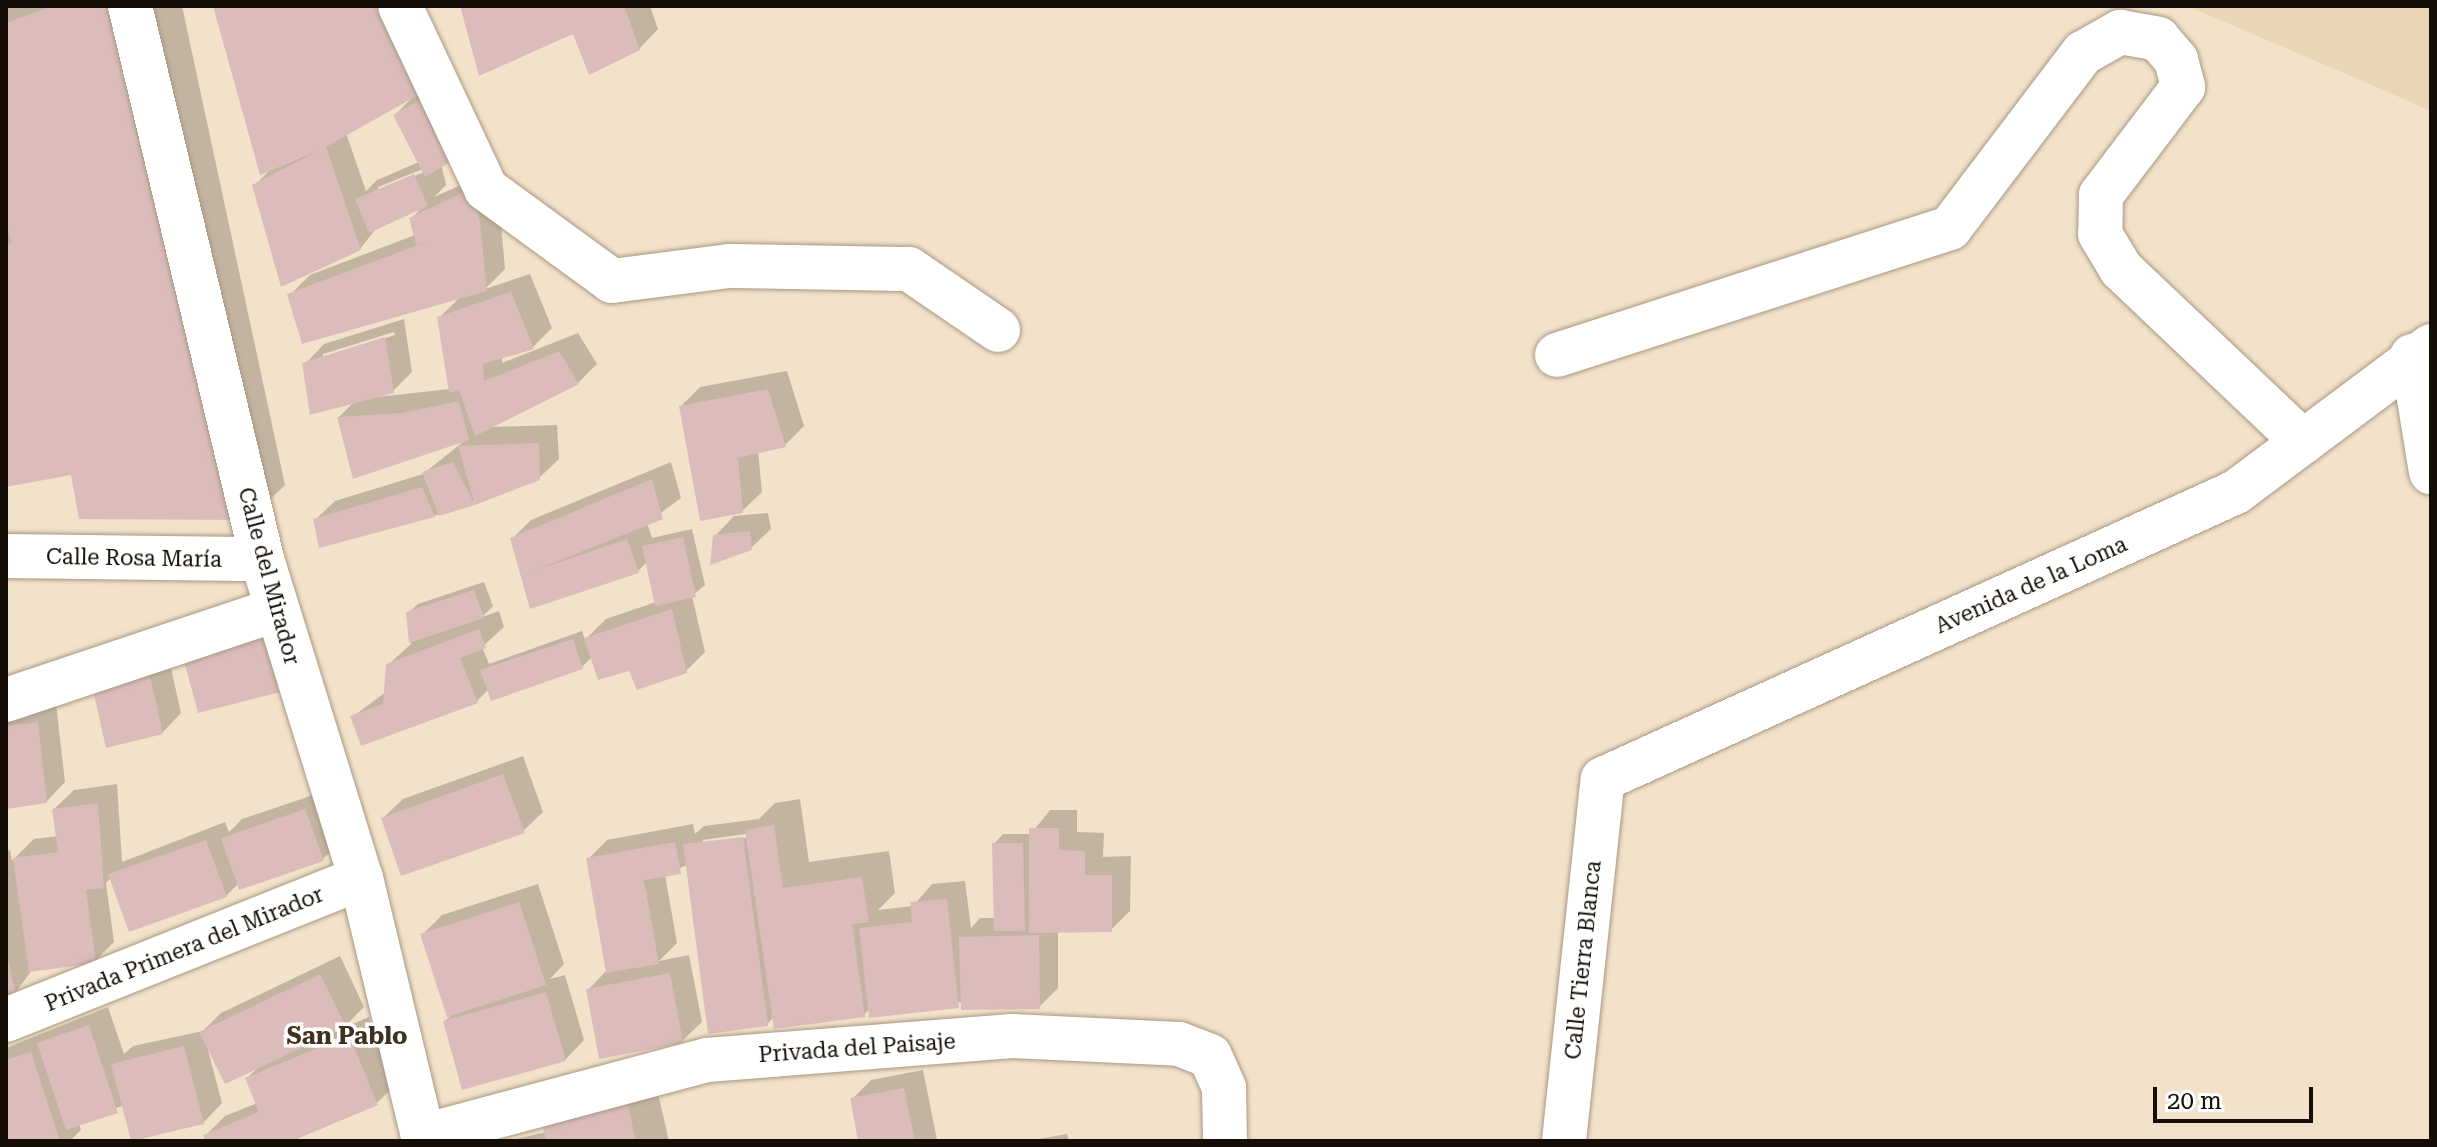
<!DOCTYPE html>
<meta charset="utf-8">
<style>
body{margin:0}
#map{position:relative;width:2437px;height:1147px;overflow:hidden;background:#f3e2ca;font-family:"Roboto Serif",serif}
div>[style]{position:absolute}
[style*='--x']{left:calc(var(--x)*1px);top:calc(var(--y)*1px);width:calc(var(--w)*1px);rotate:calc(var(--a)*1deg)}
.built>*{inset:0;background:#ead5b7}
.shadow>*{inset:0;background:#0003}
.building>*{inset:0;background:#dcbcba}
.roads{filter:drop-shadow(0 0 2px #a89882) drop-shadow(0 0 2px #a89882)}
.minor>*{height:44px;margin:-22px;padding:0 22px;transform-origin:22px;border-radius:22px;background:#fff}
span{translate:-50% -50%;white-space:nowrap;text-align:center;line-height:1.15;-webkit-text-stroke:7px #fff;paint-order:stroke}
.street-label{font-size:22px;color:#140e06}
.neighbourhood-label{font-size:24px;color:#3f311e;font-weight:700}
.frame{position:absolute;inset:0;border:8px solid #140e06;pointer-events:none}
.scale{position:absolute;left:2153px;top:1087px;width:160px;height:36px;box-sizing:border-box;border:4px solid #140e06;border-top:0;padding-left:10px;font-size:24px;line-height:28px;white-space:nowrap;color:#140e06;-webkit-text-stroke:6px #fff;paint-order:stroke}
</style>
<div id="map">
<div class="built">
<i style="clip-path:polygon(2187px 6px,2431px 6px,2431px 111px,2309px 58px)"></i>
</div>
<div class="shadow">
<i style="clip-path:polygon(6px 6px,182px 6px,285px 485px,251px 518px,72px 473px,6px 485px,6px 232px,10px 229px,6px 217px)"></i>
<i style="clip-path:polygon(evenodd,216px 6px,405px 6px,446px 185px,434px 197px,490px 172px,499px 201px,505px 269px,485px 289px,530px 274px,552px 328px,533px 347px,502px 356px,502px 363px,578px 333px,597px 364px,578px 383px,489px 427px,557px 425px,559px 459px,539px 478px,434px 516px,315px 520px,335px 501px,423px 474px,468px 438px,339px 417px,355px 401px,305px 364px,324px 344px,404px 319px,412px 372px,393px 391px,377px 397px,450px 389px,439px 318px,461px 296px,290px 295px,310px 275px,415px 235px,411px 219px,423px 206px,378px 226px,360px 249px,254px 186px,272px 168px,216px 6px,414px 96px,395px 115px,419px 162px,377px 180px,366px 191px,346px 133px,414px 96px,216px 6px,423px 169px,424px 172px,378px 192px,378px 187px,423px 169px,216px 6px,394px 332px,395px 335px,323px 358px,323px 354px,394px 332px)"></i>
<i style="clip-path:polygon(462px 6px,650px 6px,658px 29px,639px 49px)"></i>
<i style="clip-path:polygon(787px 371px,804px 426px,785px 445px,758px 451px,762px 492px,742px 511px,681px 406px,700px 387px)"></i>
<i style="clip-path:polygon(671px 462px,681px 498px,647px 523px,652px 538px,692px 529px,705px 585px,692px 596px,705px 652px,686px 671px,630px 668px,592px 657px,582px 667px,489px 689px,477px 701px,352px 717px,386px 692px,388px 665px,411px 644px,408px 613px,418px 604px,484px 582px,493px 606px,482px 617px,499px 611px,504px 627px,482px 647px,489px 664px,582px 631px,585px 640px,606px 619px,656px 602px,647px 562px,638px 571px,532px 606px,512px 539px,531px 520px)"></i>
<i style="clip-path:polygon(768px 513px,771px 529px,751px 548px,715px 536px,734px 516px)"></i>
<i style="clip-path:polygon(169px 659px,181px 713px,162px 733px,95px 691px)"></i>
<i style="clip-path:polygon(56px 704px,65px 782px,46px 802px,6px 807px,6px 710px)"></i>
<i style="clip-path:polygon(523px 756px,543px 812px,523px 831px,383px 818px,403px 799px)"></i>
<i style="clip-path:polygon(117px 784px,122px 862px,225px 822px,229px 832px,242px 819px,325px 791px,342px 840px,323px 859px,239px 883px,226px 896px,111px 878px,106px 883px,114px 942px,95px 961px,33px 969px,15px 993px,6px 995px,6px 851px,10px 850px,12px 861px,34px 839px,58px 836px,54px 809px,74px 790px)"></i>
<i style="clip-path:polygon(evenodd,800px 799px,809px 862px,889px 851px,895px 893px,878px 910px,913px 906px,932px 884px,965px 881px,971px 928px,980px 918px,995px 918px,994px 844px,1003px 834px,1031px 834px,1050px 810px,1077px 810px,1077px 832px,1104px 833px,1103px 857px,1131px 856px,1130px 911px,1111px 930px,1058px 931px,1058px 988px,1039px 1007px,962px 1002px,870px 1008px,864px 1015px,774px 1017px,767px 1024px,687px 865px,665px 875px,677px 943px,659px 961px,689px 955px,702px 1022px,682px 1041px,589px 989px,607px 970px,588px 859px,607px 840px,693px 824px,695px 834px,704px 826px,759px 819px,775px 803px,800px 799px,753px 833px,753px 837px,703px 844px,703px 840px,753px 833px)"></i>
<i style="clip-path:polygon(538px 884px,564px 964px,550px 979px,565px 975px,584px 1040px,565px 1060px,445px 1021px,454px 1012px,423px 934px,442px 915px)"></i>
<i style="clip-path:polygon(340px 956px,364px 1007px,343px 1028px,369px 1017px,396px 1084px,377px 1103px,286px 1141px,208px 1141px,206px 1135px,225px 1116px,257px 1103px,247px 1078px,259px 1067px,208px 1050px,222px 1103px,203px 1123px,133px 1141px,124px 1105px,79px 1124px,81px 1130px,70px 1141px,6px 1141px,6px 1048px,108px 1007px,124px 1054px,133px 1046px,203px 1031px,221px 1013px)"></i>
<i style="clip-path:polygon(923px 1070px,937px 1140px,860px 1141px,852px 1099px,871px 1080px)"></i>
<i style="clip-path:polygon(653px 1072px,669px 1141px,507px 1141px,546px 1132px)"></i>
<i style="clip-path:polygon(1067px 1134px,1069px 1141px,1027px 1141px)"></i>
</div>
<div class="building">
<i style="clip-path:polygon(53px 6px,141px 6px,252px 520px,79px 519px,71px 475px,6px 487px,6px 245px,12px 242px,6px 225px,6px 23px)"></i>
<i style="clip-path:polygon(213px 6px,378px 6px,420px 94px,326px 147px,361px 250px,281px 287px,252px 185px,320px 150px,260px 175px)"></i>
<i style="clip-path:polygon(460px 6px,624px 6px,640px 50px,589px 75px,573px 34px,479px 76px)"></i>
<i style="clip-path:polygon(432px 93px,459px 157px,425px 177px,393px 115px)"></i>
<i style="clip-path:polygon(414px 174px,428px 206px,369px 233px,355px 199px)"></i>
<i style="clip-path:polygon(471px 189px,480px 221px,487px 291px,302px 344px,287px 294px,429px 241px,416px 245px,409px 218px)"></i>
<i style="clip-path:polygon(511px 292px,534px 349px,483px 364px,484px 381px,559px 351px,579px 384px,475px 436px,459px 390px,449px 393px,437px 317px)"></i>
<i style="clip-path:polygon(385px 337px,394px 393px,310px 415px,302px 363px)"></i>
<i style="clip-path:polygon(768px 389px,786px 447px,738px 458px,743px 513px,700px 521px,679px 406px)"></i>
<i style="clip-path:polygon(459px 401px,469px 440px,353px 479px,337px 417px,402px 413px)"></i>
<i style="clip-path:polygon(539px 443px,540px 480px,475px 505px,458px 446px)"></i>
<i style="clip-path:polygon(453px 462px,475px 505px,439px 516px,422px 472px)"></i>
<i style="clip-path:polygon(652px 479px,663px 519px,533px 571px,627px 539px,639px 573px,530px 609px,510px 538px)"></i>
<i style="clip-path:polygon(422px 487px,435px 517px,319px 548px,313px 519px)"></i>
<i style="clip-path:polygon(750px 531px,752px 550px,710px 565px,713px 535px)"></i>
<i style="clip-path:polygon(683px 537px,696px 597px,655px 606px,642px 546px)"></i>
<i style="clip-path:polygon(474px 590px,484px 618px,409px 643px,406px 612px)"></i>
<i style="clip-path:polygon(672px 609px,687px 673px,637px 690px,629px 671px,598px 680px,584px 638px)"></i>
<i style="clip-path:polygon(479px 629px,486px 648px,460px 658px,478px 703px,361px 746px,350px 716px,383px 704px,386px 664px)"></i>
<i style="clip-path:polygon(269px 632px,284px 691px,198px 713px,182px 653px)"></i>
<i style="clip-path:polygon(573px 639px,583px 669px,491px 701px,480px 670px)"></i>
<i style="clip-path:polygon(150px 677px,163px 734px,106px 748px,93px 690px)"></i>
<i style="clip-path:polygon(38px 722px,47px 803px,6px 809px,6px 726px)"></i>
<i style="clip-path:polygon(503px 774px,525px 833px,401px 876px,381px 818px)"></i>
<i style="clip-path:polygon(98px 803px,104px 888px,86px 890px,96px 963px,29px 972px,13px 858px,58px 852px,52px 809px)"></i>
<i style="clip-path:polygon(305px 809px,324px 861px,239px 890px,221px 838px)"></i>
<i style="clip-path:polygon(774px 825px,783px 888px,862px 877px,869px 922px,852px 924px,865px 1017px,774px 1029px,745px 830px)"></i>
<i style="clip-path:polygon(1029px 828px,1059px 828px,1059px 850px,1085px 851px,1085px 875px,1112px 875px,1112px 932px,1029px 933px)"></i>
<i style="clip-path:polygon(743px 837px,768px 1026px,708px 1034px,683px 844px)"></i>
<i style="clip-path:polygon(206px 840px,227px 897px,129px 932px,108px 874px)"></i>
<i style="clip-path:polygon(675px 842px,681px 874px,644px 880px,659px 964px,606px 973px,586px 858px)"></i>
<i style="clip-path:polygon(992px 843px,1023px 843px,1025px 931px,994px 931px)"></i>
<i style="clip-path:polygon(947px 899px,959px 1008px,869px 1018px,859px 928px,912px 922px,910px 902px)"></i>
<i style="clip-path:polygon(519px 902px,546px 985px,447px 1017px,420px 934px)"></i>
<i style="clip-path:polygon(1039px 935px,1040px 1009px,961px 1010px,959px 937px)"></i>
<i style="clip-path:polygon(6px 951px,16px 995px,6px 997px)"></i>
<i style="clip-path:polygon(670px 973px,683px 1043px,599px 1059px,586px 989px)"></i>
<i style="clip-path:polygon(320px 974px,346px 1027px,225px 1084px,199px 1032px)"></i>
<i style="clip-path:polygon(546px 992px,566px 1061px,462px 1090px,443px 1021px)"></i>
<i style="clip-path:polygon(89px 1025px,118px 1113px,66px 1130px,37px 1043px)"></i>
<i style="clip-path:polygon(349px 1035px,378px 1105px,292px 1141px,206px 1141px,203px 1135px,259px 1112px,245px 1078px)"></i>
<i style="clip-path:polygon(184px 1046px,204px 1124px,131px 1141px,111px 1064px)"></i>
<i style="clip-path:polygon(31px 1052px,60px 1141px,6px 1141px,6px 1060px)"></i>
<i style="clip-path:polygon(904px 1088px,915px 1141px,858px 1141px,850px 1098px)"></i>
<i style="clip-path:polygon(626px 1098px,636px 1141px,546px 1141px,541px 1118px)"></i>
</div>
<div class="roads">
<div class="minor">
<i style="--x:130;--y:6;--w:569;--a:76.57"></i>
<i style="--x:262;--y:559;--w:334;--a:72.8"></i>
<i style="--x:361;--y:878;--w:270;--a:76.5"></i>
<i style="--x:400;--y:6;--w:202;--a:64.8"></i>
<i style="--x:486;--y:189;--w:156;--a:36.1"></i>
<i style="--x:612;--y:281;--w:118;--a:-7.3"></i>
<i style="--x:729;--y:266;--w:180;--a:1"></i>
<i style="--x:909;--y:269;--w:108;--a:34.4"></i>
<i style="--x:1557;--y:355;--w:413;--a:-17.9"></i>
<i style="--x:1950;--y:228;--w:220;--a:-52.8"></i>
<i style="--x:2083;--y:53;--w:43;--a:-29.6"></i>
<i style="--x:2120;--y:32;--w:39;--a:10"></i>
<i style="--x:2158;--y:39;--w:28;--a:49"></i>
<i style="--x:2176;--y:60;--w:28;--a:75"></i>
<i style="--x:2183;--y:87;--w:136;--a:127.2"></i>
<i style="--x:2101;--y:195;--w:39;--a:91"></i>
<i style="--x:2100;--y:234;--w:41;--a:59"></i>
<i style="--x:2121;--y:269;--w:251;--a:43.5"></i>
<i style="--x:2412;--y:356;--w:118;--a:80.7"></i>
<i style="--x:6;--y:556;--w:256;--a:0.7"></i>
<i style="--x:6;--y:700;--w:284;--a:-18.5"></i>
<i style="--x:6;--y:1020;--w:382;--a:-21.8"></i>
<i style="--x:423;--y:1136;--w:294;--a:-15"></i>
<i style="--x:707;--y:1060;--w:306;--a:-4.5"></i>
<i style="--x:1012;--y:1036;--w:167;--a:2.7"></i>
<i style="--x:1179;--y:1044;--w:33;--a:21"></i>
<i style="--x:1210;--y:1056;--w:35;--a:66"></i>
<i style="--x:1224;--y:1088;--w:53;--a:88.9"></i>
<i style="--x:1564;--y:1141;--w:364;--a:-83.9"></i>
<i style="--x:1603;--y:779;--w:695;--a:-24.39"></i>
<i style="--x:2236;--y:492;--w:244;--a:-36.8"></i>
</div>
</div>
<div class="street-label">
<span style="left:134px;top:558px;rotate:1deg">Calle Rosa María</span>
<span style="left:269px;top:576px;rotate:75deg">Calle del Mirador</span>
<span style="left:2031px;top:585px;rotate:-24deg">Avenida de la Loma</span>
<span style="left:184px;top:949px;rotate:-22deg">Privada Primera del Mirador</span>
<span style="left:1583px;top:960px;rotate:-84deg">Calle Tierra Blanca</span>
<span style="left:857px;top:1048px;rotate:-4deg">Privada del Paisaje</span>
</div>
<div class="neighbourhood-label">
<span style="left:347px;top:1037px">San Pablo</span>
</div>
<div class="frame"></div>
<div class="scale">20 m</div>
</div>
